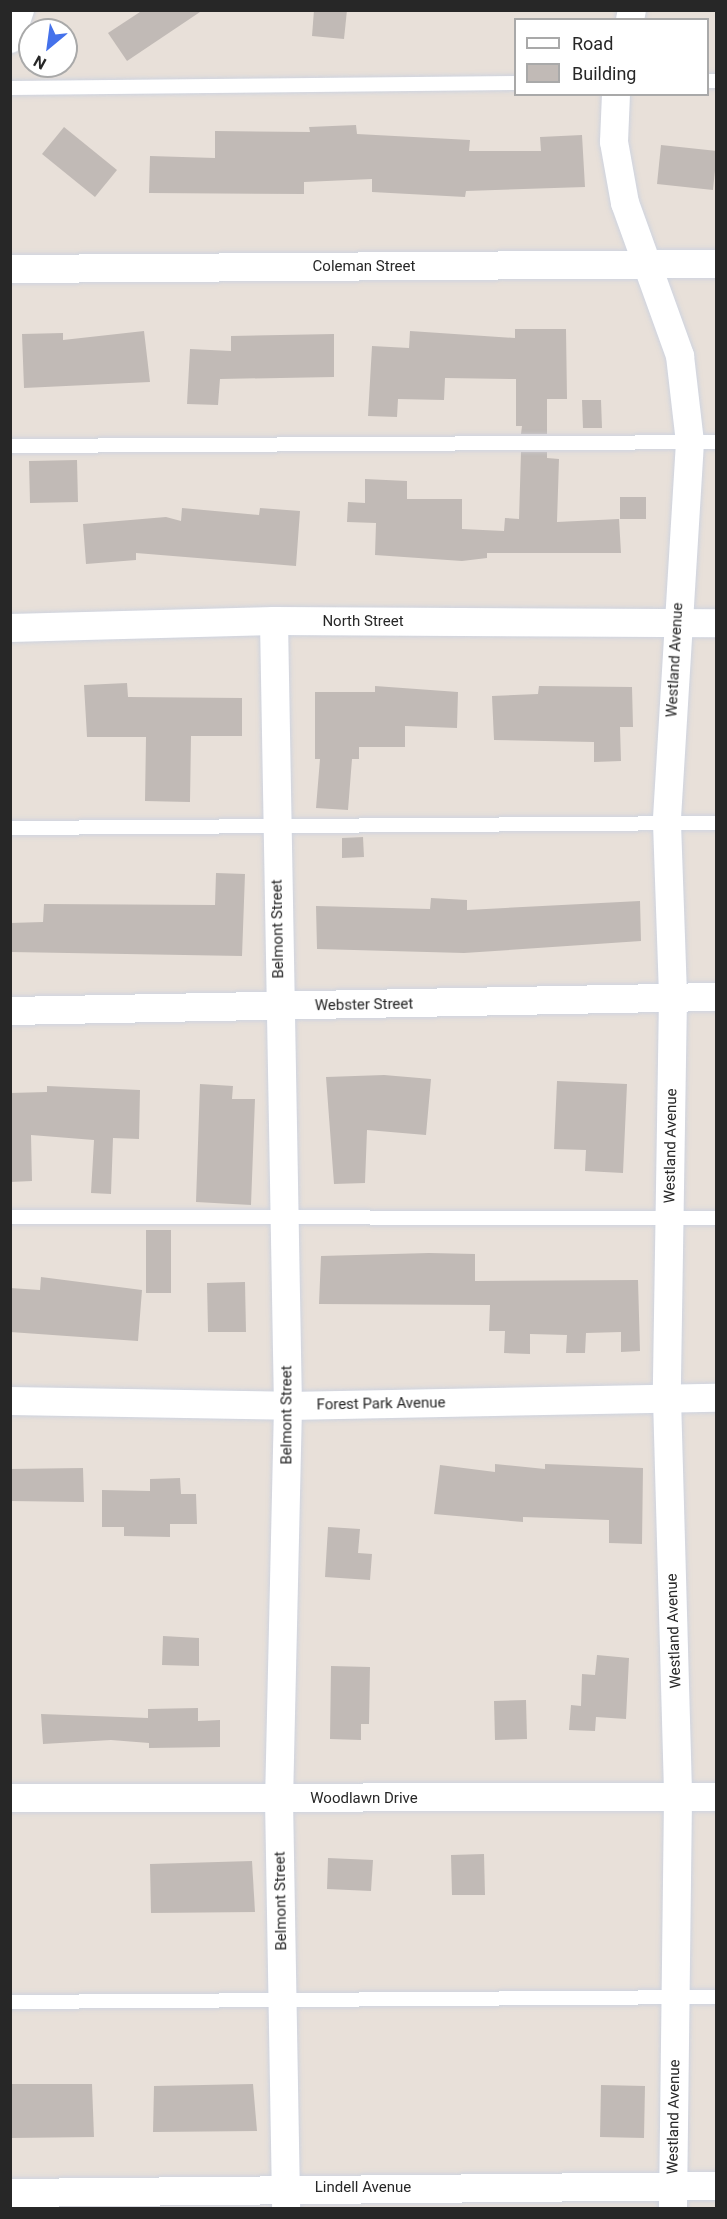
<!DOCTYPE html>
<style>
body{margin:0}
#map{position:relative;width:727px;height:2219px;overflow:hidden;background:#e8e0d9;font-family:Roboto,sans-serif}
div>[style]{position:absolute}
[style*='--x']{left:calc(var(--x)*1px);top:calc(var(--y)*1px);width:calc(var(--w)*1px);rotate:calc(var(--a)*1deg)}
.building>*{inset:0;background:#c1bab6}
.roads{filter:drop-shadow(0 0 2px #ced3df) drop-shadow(0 0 2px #ced3df)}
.lane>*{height:14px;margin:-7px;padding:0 7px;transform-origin:7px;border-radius:7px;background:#fff}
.street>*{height:28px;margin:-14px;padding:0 14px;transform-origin:14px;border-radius:14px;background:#fff}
span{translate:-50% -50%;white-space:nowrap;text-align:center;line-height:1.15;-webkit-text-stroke:6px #fff;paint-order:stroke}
.street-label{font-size:15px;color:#272727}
.frame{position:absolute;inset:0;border:12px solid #272727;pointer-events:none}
.legend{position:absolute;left:514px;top:18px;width:195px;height:78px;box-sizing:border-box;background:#fff;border:2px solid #a9a9a9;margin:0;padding:8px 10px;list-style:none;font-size:18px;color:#272727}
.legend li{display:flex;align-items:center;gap:12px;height:30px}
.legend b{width:30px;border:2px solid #a9a9a9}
.north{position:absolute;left:18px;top:18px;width:60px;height:60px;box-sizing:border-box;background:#fff;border:2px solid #a9a9a9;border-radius:50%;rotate:209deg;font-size:16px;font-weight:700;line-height:24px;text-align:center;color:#272727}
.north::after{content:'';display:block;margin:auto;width:21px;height:27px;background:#4471eb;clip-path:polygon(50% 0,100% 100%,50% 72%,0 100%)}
</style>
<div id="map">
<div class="building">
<i style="clip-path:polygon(143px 10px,203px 10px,127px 61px,108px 33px)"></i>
<i style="clip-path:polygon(314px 10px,347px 10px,344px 39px,312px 36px)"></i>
<i style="clip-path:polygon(356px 125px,357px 134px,470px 140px,469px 151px,541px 151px,540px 137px,582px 135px,585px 187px,466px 191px,465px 197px,372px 192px,372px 179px,304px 182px,304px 194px,149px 193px,150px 156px,215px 158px,215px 131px,310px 132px,309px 127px)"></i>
<i style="clip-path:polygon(64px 127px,117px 170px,95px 197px,42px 154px)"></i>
<i style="clip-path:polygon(661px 145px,717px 151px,713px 190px,657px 184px)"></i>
<i style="clip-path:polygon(515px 329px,566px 329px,567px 399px,547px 399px,547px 434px,521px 434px,522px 426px,516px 426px,516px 379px,445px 378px,444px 400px,398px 399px,397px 417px,368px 416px,372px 346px,409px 348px,410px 331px,515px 338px)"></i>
<i style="clip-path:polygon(144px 331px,150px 382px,24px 388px,22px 334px,63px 333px,63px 340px)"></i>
<i style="clip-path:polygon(334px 334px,334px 377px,220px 379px,218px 405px,187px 404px,190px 349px,231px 351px,231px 336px)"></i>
<i style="clip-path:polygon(582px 400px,601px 400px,602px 428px,583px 428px)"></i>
<i style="clip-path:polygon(521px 452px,547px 452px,547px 458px,559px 459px,557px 522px,619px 519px,621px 553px,487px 553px,487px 558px,462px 561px,375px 555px,376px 523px,347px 522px,348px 502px,365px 503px,365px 479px,407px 481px,407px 499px,462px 499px,462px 529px,504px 531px,505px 518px,519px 519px)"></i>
<i style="clip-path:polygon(77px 460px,78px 502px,30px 503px,29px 461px)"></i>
<i style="clip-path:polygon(620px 497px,646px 497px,646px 519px,620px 519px)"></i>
<i style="clip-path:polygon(182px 508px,259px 515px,260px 508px,300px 511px,296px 566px,136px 553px,136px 560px,86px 564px,83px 524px,166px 517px,181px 521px)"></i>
<i style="clip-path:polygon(127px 683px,128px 697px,242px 698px,242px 736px,191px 736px,190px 802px,145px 801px,146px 737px,87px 737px,84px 685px)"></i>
<i style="clip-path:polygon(375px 686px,458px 692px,457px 728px,405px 726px,405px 747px,359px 747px,359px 759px,352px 759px,348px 810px,316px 808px,320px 759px,315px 759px,315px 692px,375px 692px)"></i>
<i style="clip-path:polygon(539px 686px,632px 687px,633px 727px,620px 727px,621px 761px,594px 762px,594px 742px,494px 740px,492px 696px,538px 694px)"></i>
<i style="clip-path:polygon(363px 837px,364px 857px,342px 858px,342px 838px)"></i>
<i style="clip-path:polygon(216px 873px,245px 874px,242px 956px,10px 952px,10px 923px,43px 922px,44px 904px,215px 905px)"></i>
<i style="clip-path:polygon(431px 898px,467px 900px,467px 910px,640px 901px,641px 941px,464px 953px,317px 949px,316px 906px,430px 909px)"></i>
<i style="clip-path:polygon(384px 1075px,431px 1079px,426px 1135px,367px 1130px,365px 1183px,334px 1184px,326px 1077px)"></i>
<i style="clip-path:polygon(557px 1081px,627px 1084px,623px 1173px,585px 1171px,586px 1150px,554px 1149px)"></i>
<i style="clip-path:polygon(200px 1084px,233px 1086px,232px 1099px,255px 1099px,251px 1205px,196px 1202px)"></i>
<i style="clip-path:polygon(47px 1086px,140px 1090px,139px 1139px,113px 1138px,111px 1194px,91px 1193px,94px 1140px,31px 1135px,32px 1181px,10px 1182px,10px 1093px,47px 1092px)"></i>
<i style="clip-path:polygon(146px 1230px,171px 1230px,171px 1293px,146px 1293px)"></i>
<i style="clip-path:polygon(429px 1253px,475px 1254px,475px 1281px,638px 1280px,640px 1351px,621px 1352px,621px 1332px,586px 1333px,585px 1353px,566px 1353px,567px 1335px,530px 1334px,530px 1354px,504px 1353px,505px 1331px,489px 1331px,490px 1305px,319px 1304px,321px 1256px)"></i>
<i style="clip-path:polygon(41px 1277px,142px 1290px,138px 1341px,10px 1332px,10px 1288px,40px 1290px)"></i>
<i style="clip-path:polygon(245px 1282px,246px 1332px,208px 1332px,207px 1283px)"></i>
<i style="clip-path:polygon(495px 1464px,545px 1469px,545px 1464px,643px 1468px,642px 1544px,609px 1543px,609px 1520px,523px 1517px,523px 1522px,434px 1514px,440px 1465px,495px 1472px)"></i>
<i style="clip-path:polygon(83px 1468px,84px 1502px,10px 1501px,10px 1469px)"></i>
<i style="clip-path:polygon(180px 1478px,181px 1494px,196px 1494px,197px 1524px,170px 1524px,170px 1537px,124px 1536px,124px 1527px,102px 1527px,102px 1490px,150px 1491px,150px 1479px)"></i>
<i style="clip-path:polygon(328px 1527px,360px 1529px,358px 1553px,372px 1554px,370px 1580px,325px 1577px)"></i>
<i style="clip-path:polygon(163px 1636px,199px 1638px,199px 1666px,162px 1665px)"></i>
<i style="clip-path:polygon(597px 1655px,629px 1658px,626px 1719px,596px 1717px,595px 1731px,569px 1730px,571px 1705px,581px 1706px,582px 1674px,595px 1675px)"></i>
<i style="clip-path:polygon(331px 1666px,370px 1667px,369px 1724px,361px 1724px,361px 1740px,330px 1739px)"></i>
<i style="clip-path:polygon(526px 1700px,527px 1739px,495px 1740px,494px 1701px)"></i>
<i style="clip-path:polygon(198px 1708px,198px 1721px,220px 1720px,220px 1747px,149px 1748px,149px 1743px,111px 1740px,43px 1744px,41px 1714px,148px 1718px,148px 1709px)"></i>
<i style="clip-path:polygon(484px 1854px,485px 1895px,452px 1895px,451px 1855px)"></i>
<i style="clip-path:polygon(328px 1858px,373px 1860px,371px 1891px,327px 1889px)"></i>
<i style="clip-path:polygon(252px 1861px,255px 1912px,151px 1913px,150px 1864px)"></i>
<i style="clip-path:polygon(10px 2084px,92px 2084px,94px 2137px,10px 2138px)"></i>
<i style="clip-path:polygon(253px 2084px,257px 2131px,153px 2132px,154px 2086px)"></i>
<i style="clip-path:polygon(601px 2085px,645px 2086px,644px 2138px,600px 2137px)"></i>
</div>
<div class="roads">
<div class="lane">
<i style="--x:708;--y:81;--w:8;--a:0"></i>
<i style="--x:10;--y:88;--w:506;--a:-0.57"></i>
<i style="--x:10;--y:446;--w:706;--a:-0.32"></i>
<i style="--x:10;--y:828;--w:706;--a:-0.41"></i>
<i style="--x:10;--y:1217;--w:706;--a:0.08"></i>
<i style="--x:10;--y:2002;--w:706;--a:-0.41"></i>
</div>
<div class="street">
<i style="--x:630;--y:20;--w:10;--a:-79"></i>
<i style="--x:10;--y:39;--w:31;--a:-71"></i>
<i style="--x:616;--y:94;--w:48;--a:92.4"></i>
<i style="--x:614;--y:142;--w:62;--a:79.8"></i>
<i style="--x:625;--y:203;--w:163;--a:70.2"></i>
<i style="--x:680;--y:356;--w:87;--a:83.4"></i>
<i style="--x:690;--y:442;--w:382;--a:93.5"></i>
<i style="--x:667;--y:823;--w:174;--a:88"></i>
<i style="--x:673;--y:997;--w:401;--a:90.9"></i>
<i style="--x:667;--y:1398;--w:400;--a:88.4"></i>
<i style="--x:678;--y:1798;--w:410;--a:90.7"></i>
<i style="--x:10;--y:269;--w:706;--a:-0.41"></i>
<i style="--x:274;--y:621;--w:785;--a:88.98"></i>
<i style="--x:288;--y:1406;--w:393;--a:91.3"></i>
<i style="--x:279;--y:1799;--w:409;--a:89"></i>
<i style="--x:10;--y:628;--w:264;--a:-1.5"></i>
<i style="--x:274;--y:621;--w:442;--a:0.3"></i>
<i style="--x:10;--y:1011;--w:706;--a:-1.14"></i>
<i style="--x:10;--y:1401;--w:278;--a:1"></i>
<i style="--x:288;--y:1406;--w:428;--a:-1.1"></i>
<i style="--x:10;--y:1798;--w:706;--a:-0.08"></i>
<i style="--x:10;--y:2193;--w:706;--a:-0.57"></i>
</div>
</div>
<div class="street-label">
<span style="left:364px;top:267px">Coleman Street</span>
<span style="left:363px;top:622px">North Street</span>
<span style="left:675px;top:660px;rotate:-87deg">Westland Avenue</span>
<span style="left:278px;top:929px;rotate:-91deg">Belmont Street</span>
<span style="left:364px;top:1005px;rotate:-1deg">Webster Street</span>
<span style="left:671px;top:1146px;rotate:-89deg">Westland Avenue</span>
<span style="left:381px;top:1404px;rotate:-1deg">Forest Park Avenue</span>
<span style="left:287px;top:1415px;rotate:-90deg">Belmont Street</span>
<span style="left:674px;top:1631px;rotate:-92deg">Westland Avenue</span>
<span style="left:364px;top:1799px">Woodlawn Drive</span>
<span style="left:281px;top:1901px;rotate:-91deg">Belmont Street</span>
<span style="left:674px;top:2117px;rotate:-89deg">Westland Avenue</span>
<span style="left:363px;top:2188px">Lindell Avenue</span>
</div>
<div class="frame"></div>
<ul class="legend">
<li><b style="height:8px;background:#fff"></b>Road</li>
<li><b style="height:16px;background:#c1bab6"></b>Building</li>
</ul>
<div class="north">N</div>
</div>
